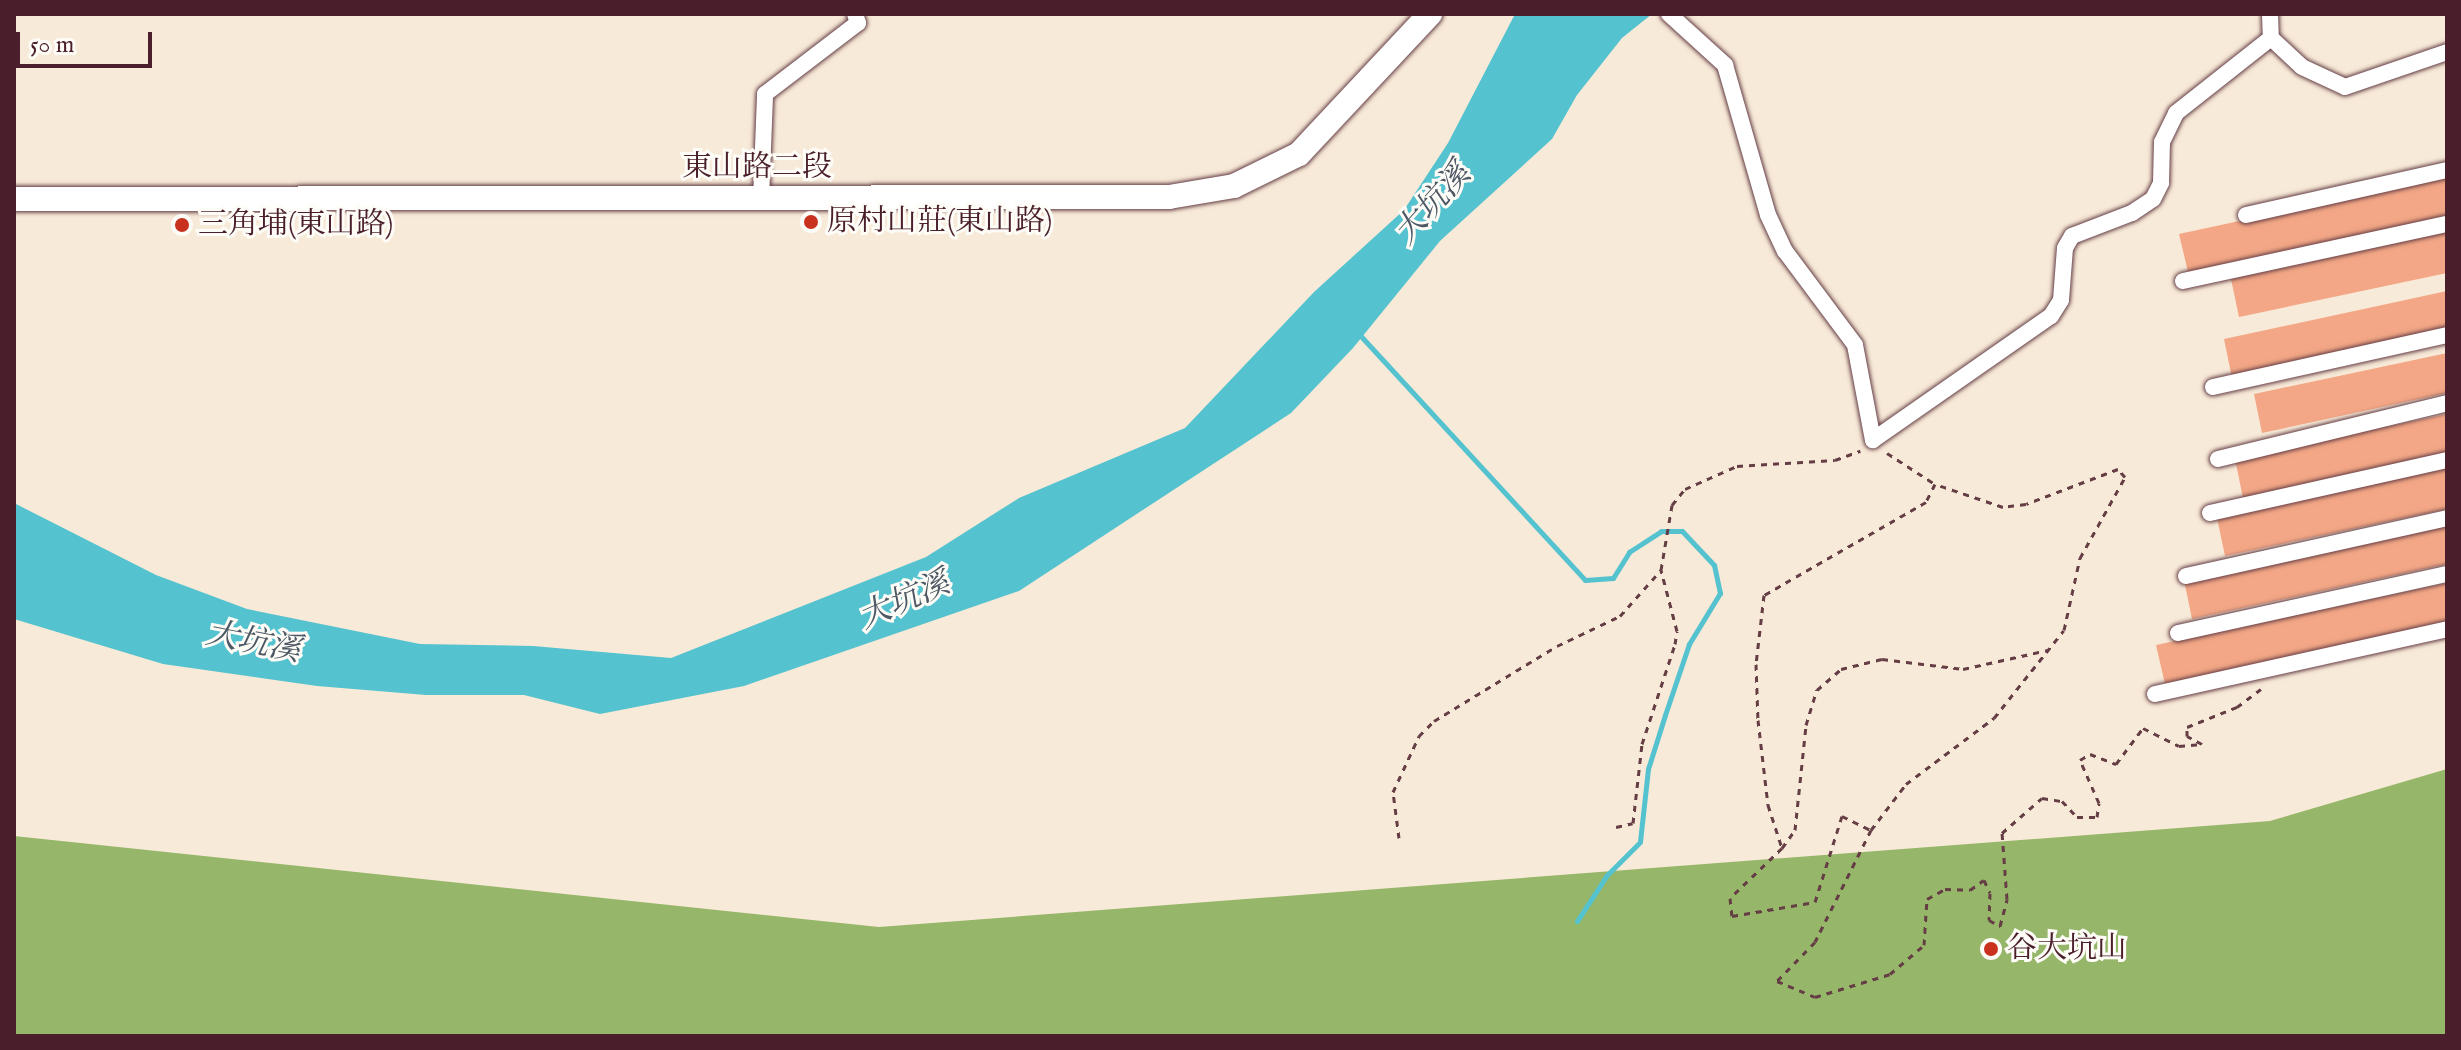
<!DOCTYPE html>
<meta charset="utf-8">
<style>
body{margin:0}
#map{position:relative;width:2461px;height:1050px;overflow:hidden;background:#f8ead8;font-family:"IM FELL English","Noto Serif TC",serif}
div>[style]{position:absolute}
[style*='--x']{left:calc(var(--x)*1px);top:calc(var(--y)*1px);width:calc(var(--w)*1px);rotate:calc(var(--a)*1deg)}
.forest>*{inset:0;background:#96b669}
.water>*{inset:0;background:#55c2cf}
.stream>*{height:5px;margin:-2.5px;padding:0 2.5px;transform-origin:2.5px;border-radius:2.5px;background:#55c2cf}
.building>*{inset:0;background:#f3a786}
.path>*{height:3px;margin-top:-1.5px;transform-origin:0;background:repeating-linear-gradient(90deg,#643d45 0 6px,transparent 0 12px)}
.roads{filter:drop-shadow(0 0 2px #643d45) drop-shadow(0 0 2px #643d45)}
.street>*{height:16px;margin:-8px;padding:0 8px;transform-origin:8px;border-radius:8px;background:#fff}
.secondary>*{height:24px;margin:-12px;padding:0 12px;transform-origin:12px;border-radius:12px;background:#fff}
.dots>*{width:22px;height:22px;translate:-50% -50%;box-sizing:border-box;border:4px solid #fdfcf7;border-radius:50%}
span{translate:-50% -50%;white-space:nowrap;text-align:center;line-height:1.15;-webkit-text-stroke:6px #fdfcf7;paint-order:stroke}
.street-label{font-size:30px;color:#4a1f2b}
.poi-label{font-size:30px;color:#4a1f2b}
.left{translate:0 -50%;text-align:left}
.water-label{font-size:32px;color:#4e5864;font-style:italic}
.frame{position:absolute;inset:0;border:16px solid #4a1f2b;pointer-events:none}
.scale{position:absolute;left:16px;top:32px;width:136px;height:36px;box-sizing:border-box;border:4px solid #4a1f2b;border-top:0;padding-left:10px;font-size:24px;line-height:28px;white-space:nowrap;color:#4a1f2b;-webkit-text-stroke:6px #fdfcf7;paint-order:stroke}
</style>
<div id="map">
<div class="forest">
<i style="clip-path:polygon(2447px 769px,2447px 1036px,14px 1036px,14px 836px,879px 927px,2270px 821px)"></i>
</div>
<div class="water">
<i style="clip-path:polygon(1515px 14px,1652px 14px,1622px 38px,1577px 95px,1552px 139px,1440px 241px,1353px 348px,1291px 413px,1019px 591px,744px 686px,600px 714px,524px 695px,426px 695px,317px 686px,163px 664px,14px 619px,14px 503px,156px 575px,247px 609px,420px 644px,533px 646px,671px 658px,926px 557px,1019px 498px,1185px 428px,1314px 292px,1404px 210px,1448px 143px)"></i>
</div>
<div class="stream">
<i style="--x:1358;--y:333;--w:335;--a:47.4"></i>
<i style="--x:1585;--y:580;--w:28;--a:-4"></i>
<i style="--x:1613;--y:578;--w:31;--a:-58"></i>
<i style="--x:1629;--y:552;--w:38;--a:-33"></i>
<i style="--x:1661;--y:531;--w:21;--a:0"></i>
<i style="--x:1682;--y:531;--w:47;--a:46.7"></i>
<i style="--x:1714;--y:565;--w:29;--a:78"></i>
<i style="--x:1720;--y:593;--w:60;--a:121.3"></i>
<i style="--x:1689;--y:644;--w:75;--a:108.7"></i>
<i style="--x:1665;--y:715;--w:57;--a:107.5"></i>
<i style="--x:1648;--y:769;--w:73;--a:96.3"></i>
<i style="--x:1640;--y:842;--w:47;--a:135"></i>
<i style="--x:1607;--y:875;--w:55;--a:123.1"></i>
</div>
<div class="building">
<i style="clip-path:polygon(2447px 176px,2447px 217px,2188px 272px,2179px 234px)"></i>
<i style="clip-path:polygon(2447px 232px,2447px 273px,2239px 317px,2231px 279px)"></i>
<i style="clip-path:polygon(2447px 291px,2447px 332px,2232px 378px,2224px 339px)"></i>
<i style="clip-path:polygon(2447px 353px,2447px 393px,2262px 433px,2254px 394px)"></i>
<i style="clip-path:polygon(2447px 414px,2447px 454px,2243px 498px,2235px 459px)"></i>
<i style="clip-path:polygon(2447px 468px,2447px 509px,2225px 556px,2217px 518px)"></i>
<i style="clip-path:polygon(2447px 524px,2447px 564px,2192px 619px,2184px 580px)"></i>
<i style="clip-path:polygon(2447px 583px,2447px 623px,2165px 684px,2156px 645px)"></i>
</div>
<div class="path">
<i style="--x:1887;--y:453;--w:57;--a:32.9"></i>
<i style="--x:1935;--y:484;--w:20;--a:117"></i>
<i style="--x:1926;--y:502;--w:187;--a:150.1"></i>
<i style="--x:1764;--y:595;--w:69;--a:96.6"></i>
<i style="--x:1756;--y:664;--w:56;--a:88"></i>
<i style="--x:1758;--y:720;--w:86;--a:83.3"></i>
<i style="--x:1768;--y:805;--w:45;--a:72"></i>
<i style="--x:1782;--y:848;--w:22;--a:-54"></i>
<i style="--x:1795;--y:830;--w:106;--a:-84"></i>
<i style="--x:1806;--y:725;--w:37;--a:-73"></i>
<i style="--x:1817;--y:690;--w:32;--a:-41"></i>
<i style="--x:1841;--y:669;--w:42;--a:-13.7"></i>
<i style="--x:1882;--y:659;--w:82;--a:7"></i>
<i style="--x:1963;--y:669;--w:87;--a:-12.6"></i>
<i style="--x:1616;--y:827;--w:17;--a:-13"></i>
<i style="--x:1633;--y:823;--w:80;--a:-83.5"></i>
<i style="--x:1642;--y:744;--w:105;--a:-71.7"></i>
<i style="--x:1675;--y:644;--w:13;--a:-81"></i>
<i style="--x:1677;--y:631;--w:63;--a:-104.7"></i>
<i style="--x:1661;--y:570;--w:66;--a:-80.4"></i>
<i style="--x:1672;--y:505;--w:21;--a:-51"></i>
<i style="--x:1685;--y:489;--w:57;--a:-23.9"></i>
<i style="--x:1737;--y:466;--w:98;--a:-3.5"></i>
<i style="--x:1835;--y:460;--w:27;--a:-20"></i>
<i style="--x:1871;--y:830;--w:58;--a:-52.7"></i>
<i style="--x:1906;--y:784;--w:110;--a:-36.9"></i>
<i style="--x:1994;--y:718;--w:112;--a:-51.5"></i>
<i style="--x:2064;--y:630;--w:74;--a:-77.5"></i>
<i style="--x:2080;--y:558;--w:93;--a:-60.9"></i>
<i style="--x:2125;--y:477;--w:11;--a:-131"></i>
<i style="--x:2118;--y:469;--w:98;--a:159.2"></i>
<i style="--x:2026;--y:504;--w:23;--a:173"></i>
<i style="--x:2003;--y:507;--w:72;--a:-161.3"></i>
<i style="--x:1399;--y:838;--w:46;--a:-97.4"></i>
<i style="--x:1393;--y:792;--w:62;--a:-65.1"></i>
<i style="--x:1419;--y:736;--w:21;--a:-45"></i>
<i style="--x:1434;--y:721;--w:144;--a:-31.4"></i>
<i style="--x:1557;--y:646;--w:70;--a:-25.5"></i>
<i style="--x:1620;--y:616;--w:62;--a:-48.3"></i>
<i style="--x:1782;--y:848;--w:72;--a:136.1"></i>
<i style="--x:1730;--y:898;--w:18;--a:84"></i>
<i style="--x:1732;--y:916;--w:84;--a:-9.6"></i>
<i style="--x:1815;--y:902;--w:90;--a:-72.6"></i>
<i style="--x:1842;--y:816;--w:32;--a:26"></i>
<i style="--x:1871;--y:830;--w:125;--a:116.6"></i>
<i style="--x:1815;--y:942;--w:54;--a:134.3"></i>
<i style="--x:1777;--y:981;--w:41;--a:22.8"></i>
<i style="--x:1815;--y:997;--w:78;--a:-17"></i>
<i style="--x:1890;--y:974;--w:45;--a:-40.5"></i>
<i style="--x:1924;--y:945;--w:46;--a:-86.3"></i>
<i style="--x:1927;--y:899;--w:21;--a:-29"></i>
<i style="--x:1945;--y:889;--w:25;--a:2"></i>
<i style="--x:1970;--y:890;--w:17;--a:-36"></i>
<i style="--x:1984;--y:880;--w:14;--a:65"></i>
<i style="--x:1990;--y:893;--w:27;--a:92"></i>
<i style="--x:1989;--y:920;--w:13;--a:29"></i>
<i style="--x:2000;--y:926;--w:28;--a:-75"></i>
<i style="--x:2007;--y:899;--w:66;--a:-94.3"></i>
<i style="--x:2002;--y:833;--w:53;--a:-41.2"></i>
<i style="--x:2042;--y:798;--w:20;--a:9"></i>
<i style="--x:2062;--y:801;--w:22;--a:47"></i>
<i style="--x:2077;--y:817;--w:20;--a:0"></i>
<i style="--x:2097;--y:817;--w:14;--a:-82"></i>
<i style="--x:2099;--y:803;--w:47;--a:-113.8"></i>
<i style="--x:2080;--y:760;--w:12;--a:-31"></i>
<i style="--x:2090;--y:754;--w:28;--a:21"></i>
<i style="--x:2116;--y:764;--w:45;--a:-53.1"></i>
<i style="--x:2143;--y:728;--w:40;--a:26.6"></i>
<i style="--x:2179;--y:746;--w:23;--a:-5"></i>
<i style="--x:2202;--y:744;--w:17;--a:-152"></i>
<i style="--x:2187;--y:736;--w:9;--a:-90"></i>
<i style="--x:2187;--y:727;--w:54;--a:-21.8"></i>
<i style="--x:2237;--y:707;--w:30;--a:-37"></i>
</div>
<div class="roads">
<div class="street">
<i style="--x:1669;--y:14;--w:76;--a:42.3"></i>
<i style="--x:1725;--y:65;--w:156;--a:74"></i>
<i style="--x:1768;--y:215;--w:40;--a:65"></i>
<i style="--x:1785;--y:251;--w:117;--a:53.3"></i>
<i style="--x:1855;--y:345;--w:97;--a:79.3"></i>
<i style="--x:1873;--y:440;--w:217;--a:-34.9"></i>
<i style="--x:2051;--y:316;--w:19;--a:-58"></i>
<i style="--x:2061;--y:300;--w:52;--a:-85.6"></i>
<i style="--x:2065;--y:248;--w:14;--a:-60"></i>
<i style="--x:2072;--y:236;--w:64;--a:-21"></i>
<i style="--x:2132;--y:213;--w:25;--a:-34"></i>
<i style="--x:2153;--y:199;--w:18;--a:-63"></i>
<i style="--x:2161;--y:183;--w:41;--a:-88.6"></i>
<i style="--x:2162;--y:142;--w:32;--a:-64"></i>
<i style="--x:2176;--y:113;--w:121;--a:-38.3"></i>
<i style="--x:2270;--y:14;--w:24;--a:88"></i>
<i style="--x:2271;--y:38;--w:42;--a:43.1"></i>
<i style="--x:2302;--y:67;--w:47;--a:24.9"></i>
<i style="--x:2345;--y:87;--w:108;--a:-18.9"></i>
<i style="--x:761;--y:200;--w:106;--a:-87.8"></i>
<i style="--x:765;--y:94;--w:117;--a:-37.4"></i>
<i style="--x:858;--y:23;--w:9;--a:-108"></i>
<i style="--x:2246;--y:215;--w:206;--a:-12.6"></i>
<i style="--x:2183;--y:281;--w:270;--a:-12.2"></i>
<i style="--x:2213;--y:387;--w:240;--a:-12.5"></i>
<i style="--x:2218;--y:459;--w:236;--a:-13.7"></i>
<i style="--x:2210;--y:513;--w:243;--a:-12.6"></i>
<i style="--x:2186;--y:576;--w:267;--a:-12.5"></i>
<i style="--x:2178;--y:633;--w:275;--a:-12.4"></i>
<i style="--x:2155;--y:694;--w:299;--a:-12.5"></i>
</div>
<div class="secondary">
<i style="--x:14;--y:199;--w:1155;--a:-0.1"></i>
<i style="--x:1169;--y:197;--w:66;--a:-9.6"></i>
<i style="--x:1234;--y:186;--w:72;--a:-26.2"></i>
<i style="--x:1299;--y:154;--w:192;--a:-46.9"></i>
</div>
</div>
<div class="dots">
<i style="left:811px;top:222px;background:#c8321e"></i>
<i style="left:182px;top:225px;background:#c8321e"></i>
<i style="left:1991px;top:949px;background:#c8321e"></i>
</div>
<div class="street-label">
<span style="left:757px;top:168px">東山路二段</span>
</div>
<div class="poi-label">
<span class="left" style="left:827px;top:222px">原村山莊(東山路)</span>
<span class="left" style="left:198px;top:225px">三角埔(東山路)</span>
<span class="left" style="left:2007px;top:949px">谷大坑山</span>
</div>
<div class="water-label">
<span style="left:1434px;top:205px;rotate:-48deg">大坑溪</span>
<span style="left:905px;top:602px;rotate:-24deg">大坑溪</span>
<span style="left:253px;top:644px;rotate:11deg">大坑溪</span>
</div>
<div class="frame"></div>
<div class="scale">50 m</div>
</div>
